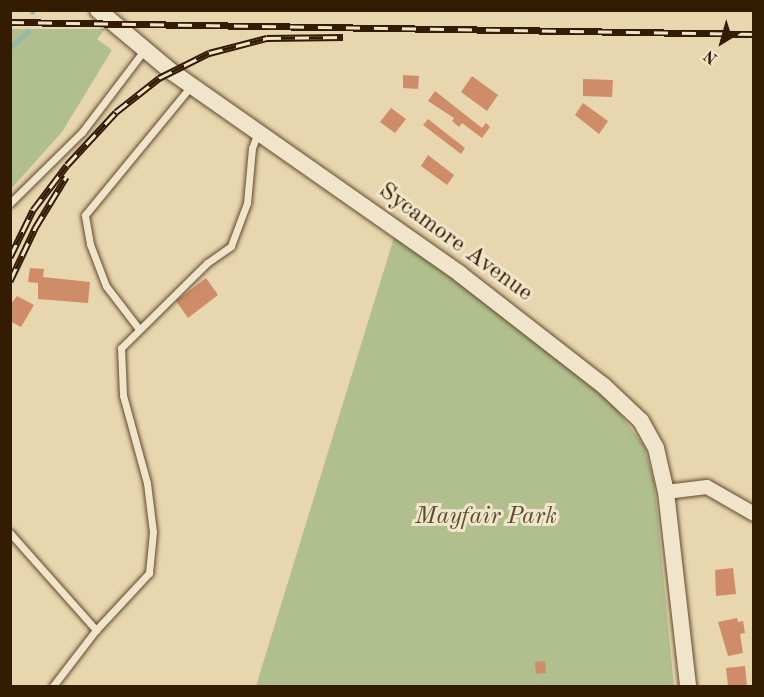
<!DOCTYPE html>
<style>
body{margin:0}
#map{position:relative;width:764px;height:697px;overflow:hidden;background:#e8d6ae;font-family:"Old Standard TT",serif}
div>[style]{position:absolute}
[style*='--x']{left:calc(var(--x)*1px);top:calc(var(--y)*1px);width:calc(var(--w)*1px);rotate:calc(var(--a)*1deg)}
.green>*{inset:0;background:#b1bf8e}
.stream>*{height:4.5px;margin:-2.25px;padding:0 2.25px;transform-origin:2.25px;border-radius:2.25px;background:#97b9a9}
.building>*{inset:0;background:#cf8c69}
.roads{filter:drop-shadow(0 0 2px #604a2d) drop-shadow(0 0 2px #604a2d)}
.service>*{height:7px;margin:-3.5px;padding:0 3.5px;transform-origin:3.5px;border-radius:3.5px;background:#f0e4ca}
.minor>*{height:14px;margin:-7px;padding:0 7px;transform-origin:7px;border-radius:7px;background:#f0e4ca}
.tertiary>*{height:16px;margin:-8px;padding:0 8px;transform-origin:8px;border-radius:8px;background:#f0e4ca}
.rail>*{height:7px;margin-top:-3.5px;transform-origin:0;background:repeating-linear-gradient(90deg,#f0e4ca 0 14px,#331c02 0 28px);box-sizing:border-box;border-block:2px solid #331c02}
span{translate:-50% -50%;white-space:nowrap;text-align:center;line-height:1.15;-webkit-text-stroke:6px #f0e4ca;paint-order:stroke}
.street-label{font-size:24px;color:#331c02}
.park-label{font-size:24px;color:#594d2c;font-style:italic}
.frame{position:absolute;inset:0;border:12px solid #331c02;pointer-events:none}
.north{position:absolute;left:692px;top:12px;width:60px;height:60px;-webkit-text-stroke:4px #f0e4ca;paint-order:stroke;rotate:217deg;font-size:16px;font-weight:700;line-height:24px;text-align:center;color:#331c02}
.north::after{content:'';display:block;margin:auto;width:21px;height:27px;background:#331c02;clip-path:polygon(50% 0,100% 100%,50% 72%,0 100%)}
</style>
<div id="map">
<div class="green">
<i style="clip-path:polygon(11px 29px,105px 29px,97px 39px,112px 50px,62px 132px,11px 189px)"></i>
<i style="clip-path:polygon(396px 231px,589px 383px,615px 407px,644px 446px,654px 481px,674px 686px,256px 686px)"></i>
</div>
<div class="stream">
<i style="--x:32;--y:12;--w:2;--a:-63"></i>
<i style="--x:10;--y:48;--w:25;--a:-43"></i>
</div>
<div class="building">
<i style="clip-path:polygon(403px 75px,419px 76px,418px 89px,403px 88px)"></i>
<i style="clip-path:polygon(472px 76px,498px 95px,487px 111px,461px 92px)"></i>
<i style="clip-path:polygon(583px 79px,613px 80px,612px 97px,583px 96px)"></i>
<i style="clip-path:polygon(435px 91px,482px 128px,486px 123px,490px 127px,482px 138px,462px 123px,459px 127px,452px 121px,454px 118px,428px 101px)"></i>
<i style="clip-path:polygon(583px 103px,608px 121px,599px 134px,575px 115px)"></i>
<i style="clip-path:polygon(391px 108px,406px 119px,395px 133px,380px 122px)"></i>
<i style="clip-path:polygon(428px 119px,465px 148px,461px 154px,423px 125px)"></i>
<i style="clip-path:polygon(428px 155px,454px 175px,447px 185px,421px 166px)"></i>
<i style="clip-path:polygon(30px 268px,44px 269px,43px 277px,90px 282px,88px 303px,38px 299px,38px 283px,28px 282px)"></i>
<i style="clip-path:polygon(206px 278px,218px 295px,188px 318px,176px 301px)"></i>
<i style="clip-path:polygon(17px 296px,34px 305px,21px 327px,10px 321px,10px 305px)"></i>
<i style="clip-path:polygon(733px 568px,736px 594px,716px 596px,715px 570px)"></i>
<i style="clip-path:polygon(737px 618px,738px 622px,743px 621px,745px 633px,740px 634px,743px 653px,728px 656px,718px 622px)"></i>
<i style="clip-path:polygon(545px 661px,546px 673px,536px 674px,535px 662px)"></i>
<i style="clip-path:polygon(745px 666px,747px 686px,728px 686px,726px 668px)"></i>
</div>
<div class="roads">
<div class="service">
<i style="--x:10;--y:203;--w:101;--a:-44.6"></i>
<i style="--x:82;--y:132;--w:104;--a:-52.8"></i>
<i style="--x:139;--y:329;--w:54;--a:-127.5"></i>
<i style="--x:106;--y:286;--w:45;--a:-110.9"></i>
<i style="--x:90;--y:244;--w:29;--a:-100"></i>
<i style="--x:85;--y:215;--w:166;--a:-50.6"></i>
<i style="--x:10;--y:533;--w:130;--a:48.4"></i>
<i style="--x:53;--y:686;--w:71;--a:-52.5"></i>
<i style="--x:96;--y:630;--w:78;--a:-47.1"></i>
<i style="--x:149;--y:573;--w:41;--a:-84.4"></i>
<i style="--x:153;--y:532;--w:49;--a:-97"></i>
<i style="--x:147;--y:483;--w:91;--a:-105.3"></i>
<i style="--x:123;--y:395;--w:47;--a:-92.4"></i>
<i style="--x:121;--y:348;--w:121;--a:-44.7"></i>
<i style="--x:207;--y:263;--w:29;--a:-35"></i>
<i style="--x:231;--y:246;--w:46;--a:-69.6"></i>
<i style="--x:247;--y:203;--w:55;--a:-84.8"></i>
<i style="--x:252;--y:148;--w:17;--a:-69"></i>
</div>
<div class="minor">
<i style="--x:666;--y:492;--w:41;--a:-7"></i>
<i style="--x:707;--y:487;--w:54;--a:29.9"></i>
</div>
<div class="tertiary">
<i style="--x:98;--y:10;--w:97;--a:40"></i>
<i style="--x:172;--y:72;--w:352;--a:35"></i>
<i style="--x:460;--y:274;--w:182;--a:37.9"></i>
<i style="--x:604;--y:386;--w:51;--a:43.4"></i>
<i style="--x:641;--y:421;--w:31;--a:61"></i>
<i style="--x:656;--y:448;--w:45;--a:77.2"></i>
<i style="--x:666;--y:492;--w:195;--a:83.5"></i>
</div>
</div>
<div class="rail">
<i style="--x:10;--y:22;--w:744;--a:0.92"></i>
<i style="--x:10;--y:257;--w:52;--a:-63.9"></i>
<i style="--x:33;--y:210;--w:56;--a:-52.9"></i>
<i style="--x:67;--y:165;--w:72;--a:-47.2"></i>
<i style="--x:116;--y:112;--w:55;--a:-38.3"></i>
<i style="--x:159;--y:78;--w:56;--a:-26.6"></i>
<i style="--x:209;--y:53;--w:60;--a:-14.5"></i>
<i style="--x:267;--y:38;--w:76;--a:-0.8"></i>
<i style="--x:10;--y:281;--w:59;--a:-64.7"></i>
<i style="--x:35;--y:228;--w:60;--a:-58.7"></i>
</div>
<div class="street-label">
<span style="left:455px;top:243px;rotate:36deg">Sycamore Avenue</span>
</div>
<div class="park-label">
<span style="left:486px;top:518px">Mayfair Park</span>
</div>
<div class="frame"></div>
<div class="north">N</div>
</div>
